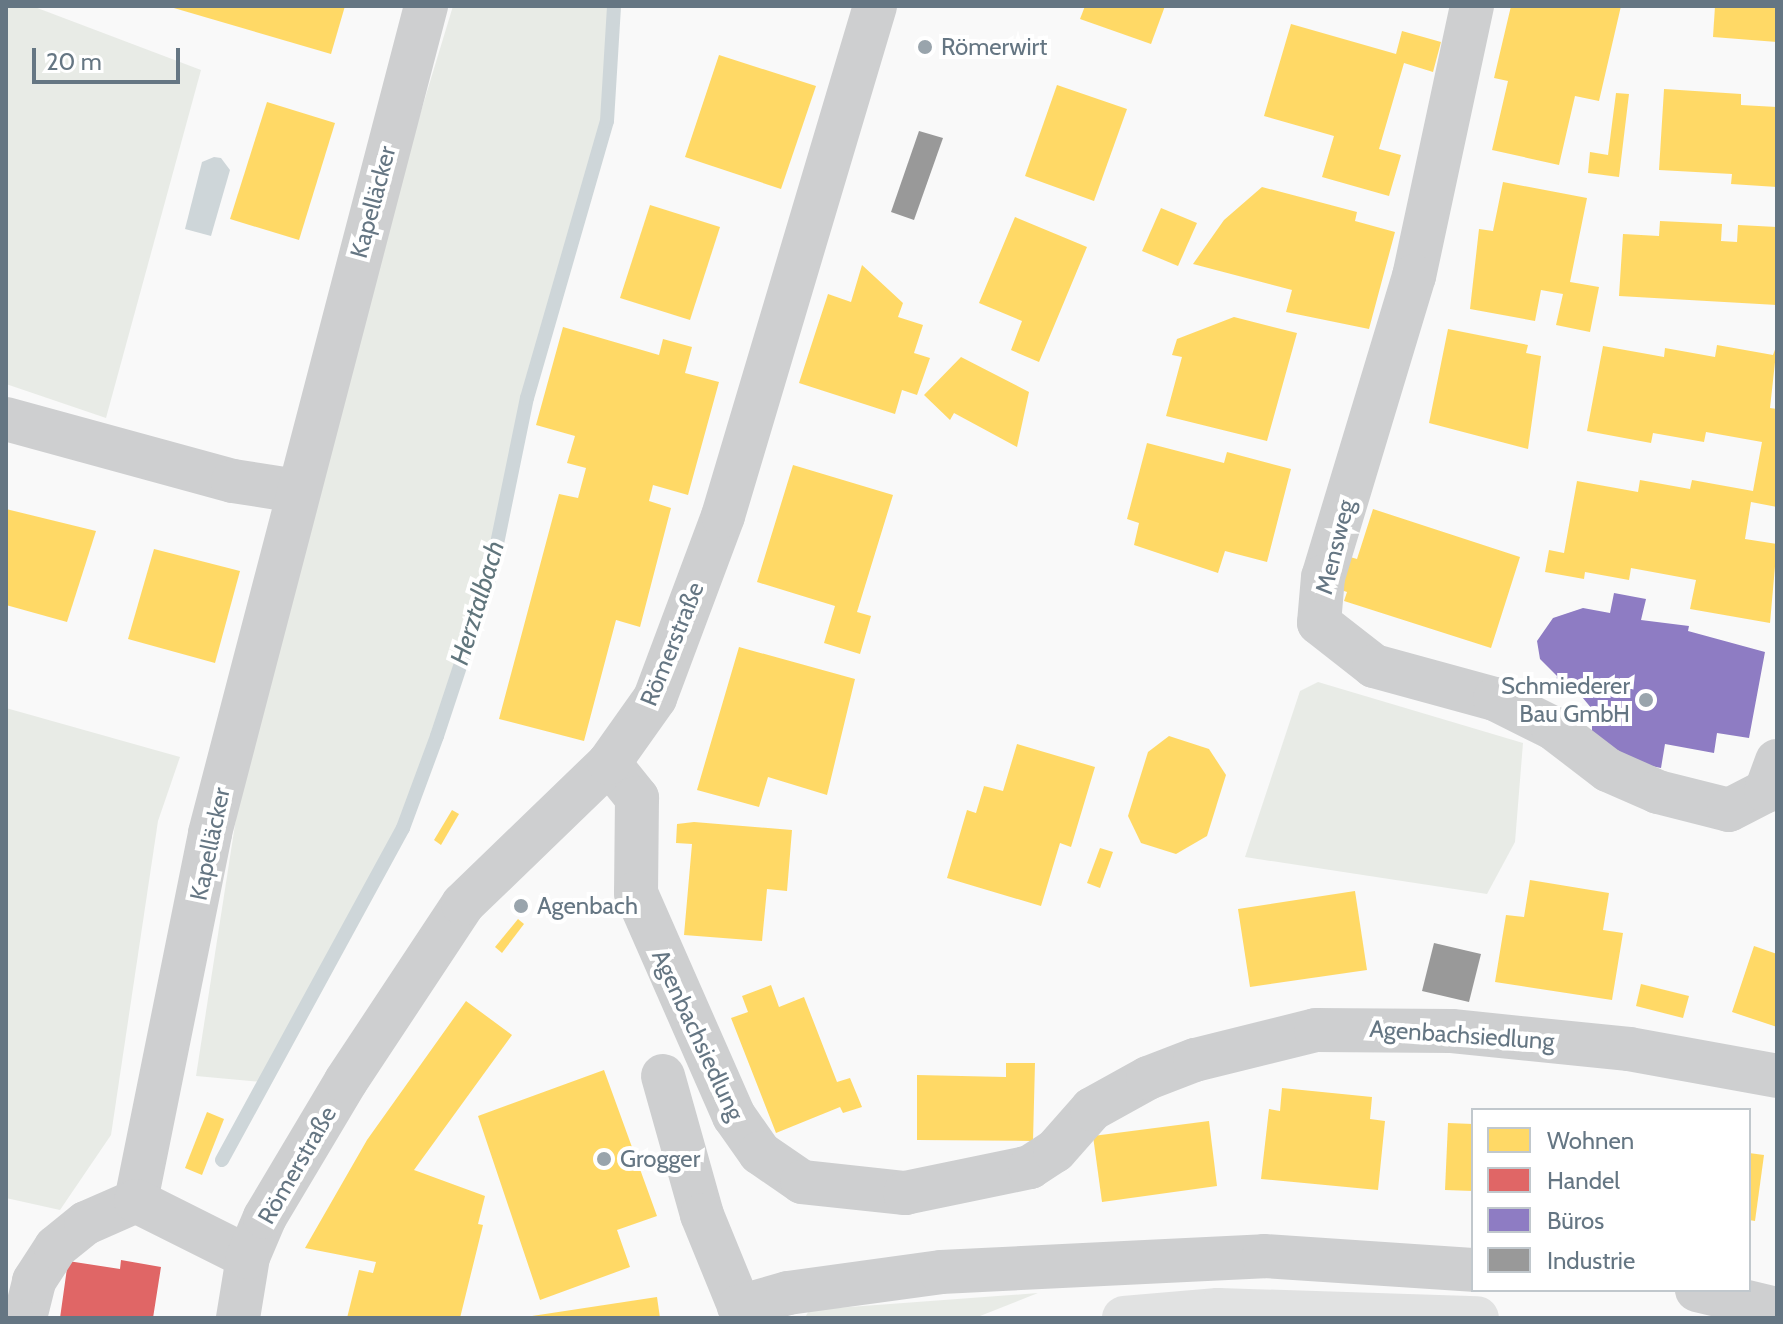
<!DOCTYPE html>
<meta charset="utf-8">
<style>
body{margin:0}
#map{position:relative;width:1783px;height:1324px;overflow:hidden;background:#f9f9f9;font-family:Cabin,sans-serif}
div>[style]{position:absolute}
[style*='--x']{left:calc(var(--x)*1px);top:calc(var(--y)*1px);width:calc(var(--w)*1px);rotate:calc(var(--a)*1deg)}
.green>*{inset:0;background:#e8ebe6}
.water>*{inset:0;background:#ced6d9}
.homes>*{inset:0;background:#ffd966}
.shops>*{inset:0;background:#e06666}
.offices>*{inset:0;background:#8e7cc3}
.industry>*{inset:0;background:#999}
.stream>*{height:14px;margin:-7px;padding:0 7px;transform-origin:7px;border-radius:7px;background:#ced6d9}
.minor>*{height:44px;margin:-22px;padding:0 22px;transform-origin:22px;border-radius:22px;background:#cecfd0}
.major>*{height:44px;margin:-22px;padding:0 22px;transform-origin:22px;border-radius:22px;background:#e1e2e2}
.dots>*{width:22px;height:22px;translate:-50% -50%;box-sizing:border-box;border:4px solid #fff;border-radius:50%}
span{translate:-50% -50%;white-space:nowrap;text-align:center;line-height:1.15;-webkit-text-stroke:8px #fff;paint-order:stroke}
.poi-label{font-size:24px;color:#657683}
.left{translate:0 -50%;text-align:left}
.right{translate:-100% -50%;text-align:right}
.street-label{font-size:24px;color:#657683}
.water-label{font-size:26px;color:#60757c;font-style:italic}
.frame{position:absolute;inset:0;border:8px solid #657683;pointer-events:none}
.legend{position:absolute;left:1471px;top:1108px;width:280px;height:184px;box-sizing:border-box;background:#fff;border:2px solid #c1c8cd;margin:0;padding:10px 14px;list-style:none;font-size:24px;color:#657683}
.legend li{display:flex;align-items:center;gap:16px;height:40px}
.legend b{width:40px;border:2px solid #c1c8cd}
.scale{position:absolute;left:32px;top:48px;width:148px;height:36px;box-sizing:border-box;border:4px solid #657683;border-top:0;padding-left:10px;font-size:24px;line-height:28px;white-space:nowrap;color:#657683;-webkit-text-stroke:6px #fff;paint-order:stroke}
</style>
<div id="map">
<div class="green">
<i style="clip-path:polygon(6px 6px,32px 6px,201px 70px,106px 418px,6px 384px)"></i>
<i style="clip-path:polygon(453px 6px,614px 6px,607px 121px,527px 398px,491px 573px,403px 828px,262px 1082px,196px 1076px,239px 799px,388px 220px)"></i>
<i style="clip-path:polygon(1318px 682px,1523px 743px,1515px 842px,1487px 894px,1245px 857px,1300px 691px)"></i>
<i style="clip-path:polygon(6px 708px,180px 757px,158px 821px,111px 1135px,60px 1210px,6px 1198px)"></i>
<i style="clip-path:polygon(1038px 1293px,975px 1318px,805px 1318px,809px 1310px)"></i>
</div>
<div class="water">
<i style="clip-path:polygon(214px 157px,221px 158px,230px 170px,211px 236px,185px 229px,202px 162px)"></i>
</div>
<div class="homes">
<i style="clip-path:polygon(167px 6px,345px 6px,331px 54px)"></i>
<i style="clip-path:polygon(1085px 6px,1165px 6px,1151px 44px,1080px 19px)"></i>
<i style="clip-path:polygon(1511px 6px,1621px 6px,1599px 101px,1575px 96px,1559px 165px,1492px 150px,1508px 81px,1494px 78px)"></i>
<i style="clip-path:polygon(1715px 6px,1777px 6px,1777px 42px,1713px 37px)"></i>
<i style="clip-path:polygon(1291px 24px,1396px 54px,1402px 31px,1441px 42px,1433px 72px,1404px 63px,1379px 149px,1401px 155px,1389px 196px,1322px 177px,1334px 136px,1264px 116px)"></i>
<i style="clip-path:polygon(719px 55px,816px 86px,781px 189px,685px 157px)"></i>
<i style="clip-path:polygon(1057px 85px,1127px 109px,1094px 201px,1025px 176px)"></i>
<i style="clip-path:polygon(1664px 89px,1741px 94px,1741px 105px,1777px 107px,1777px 187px,1731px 184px,1732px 174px,1659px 170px)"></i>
<i style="clip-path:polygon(1616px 93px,1629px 94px,1619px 177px,1588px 173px,1590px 152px,1608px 155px)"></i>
<i style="clip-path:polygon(267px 102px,335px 123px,299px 240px,230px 219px)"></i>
<i style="clip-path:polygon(1503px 182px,1587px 198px,1570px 282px,1599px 287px,1590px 332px,1556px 325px,1563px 294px,1541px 290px,1535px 321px,1470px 309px,1479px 229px,1493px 231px)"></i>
<i style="clip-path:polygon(1262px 187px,1357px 212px,1355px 221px,1395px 232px,1369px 329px,1286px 312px,1292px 290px,1193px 264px,1224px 220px)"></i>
<i style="clip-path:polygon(650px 205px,720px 227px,690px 320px,620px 298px)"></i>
<i style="clip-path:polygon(1161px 208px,1197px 223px,1178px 266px,1142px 251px)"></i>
<i style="clip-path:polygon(1015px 217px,1087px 247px,1039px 362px,1011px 350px,1022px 321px,979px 303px)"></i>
<i style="clip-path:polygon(1660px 221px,1722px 224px,1721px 241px,1737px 242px,1738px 225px,1777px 227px,1777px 305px,1619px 296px,1623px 234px,1659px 236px)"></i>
<i style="clip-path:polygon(862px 265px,903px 303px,898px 317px,923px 325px,914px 353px,930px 358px,917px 395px,902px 390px,895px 414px,799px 383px,828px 294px,851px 302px)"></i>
<i style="clip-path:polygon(1234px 317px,1297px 333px,1267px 441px,1166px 416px,1182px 357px,1172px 355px,1177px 339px)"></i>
<i style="clip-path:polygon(563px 327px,659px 355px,663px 339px,692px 347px,685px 373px,719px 382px,688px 495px,653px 485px,649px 501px,671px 508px,640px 627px,616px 620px,584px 741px,499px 719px,559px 494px,578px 498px,586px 468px,567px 463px,575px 436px,536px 425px)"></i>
<i style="clip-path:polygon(1448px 329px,1528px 345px,1526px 353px,1541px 356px,1528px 449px,1429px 423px)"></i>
<i style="clip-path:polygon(1777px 344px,1770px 408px,1777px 409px,1777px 507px,1751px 502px,1745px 539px,1777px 544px,1770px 623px,1690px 609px,1696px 580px,1631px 568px,1629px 580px,1585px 572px,1584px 579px,1545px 572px,1549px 550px,1564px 553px,1577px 481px,1638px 492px,1640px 480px,1690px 489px,1692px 480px,1753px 491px,1762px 442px,1706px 432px,1704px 442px,1653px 433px,1651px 443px,1587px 431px,1603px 346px,1664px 357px,1665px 348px,1715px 357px,1717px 345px,1773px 355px)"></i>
<i style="clip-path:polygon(961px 357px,1029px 392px,1017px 447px,954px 413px,950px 420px,924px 395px)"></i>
<i style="clip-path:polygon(1147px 443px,1224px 463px,1227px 452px,1291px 469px,1267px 562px,1225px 551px,1218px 573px,1134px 545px,1139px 523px,1127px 519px)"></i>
<i style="clip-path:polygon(793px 465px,893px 495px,857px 612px,871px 616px,860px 654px,824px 643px,835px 606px,757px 582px)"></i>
<i style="clip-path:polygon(6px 509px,96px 531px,67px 622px,6px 605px)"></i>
<i style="clip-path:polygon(1373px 509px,1520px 557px,1491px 648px,1344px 601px,1347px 592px,1332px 587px,1343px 555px,1357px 559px)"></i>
<i style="clip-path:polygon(154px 549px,240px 571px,215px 663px,128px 639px)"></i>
<i style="clip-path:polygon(739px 647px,855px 679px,827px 795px,768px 777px,759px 807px,697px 790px)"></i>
<i style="clip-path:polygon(1169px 736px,1209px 749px,1226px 775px,1207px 836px,1176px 854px,1141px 843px,1128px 816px,1148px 752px)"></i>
<i style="clip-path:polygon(1017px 744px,1095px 767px,1071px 847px,1060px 843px,1041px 906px,947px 878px,967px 810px,976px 813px,984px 786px,1003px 791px)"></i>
<i style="clip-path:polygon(452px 810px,459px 814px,441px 845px,434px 840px)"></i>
<i style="clip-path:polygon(694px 822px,792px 830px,787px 891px,767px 889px,762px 941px,684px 935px,692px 844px,676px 843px,677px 824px)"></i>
<i style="clip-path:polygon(1100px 848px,1113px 852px,1100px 888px,1087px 883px)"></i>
<i style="clip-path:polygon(1530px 880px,1609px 893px,1603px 930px,1623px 933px,1612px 1000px,1495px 982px,1506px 915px,1524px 917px)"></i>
<i style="clip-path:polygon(1355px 891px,1367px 970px,1250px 987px,1238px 909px)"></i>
<i style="clip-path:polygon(518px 919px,524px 924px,502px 953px,495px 947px)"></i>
<i style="clip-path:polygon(1754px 946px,1777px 954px,1777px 1027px,1732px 1012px)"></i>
<i style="clip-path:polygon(1641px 984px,1689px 996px,1683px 1018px,1636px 1006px)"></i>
<i style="clip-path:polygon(771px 985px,779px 1007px,804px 997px,837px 1082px,850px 1078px,862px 1107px,843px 1113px,840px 1107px,776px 1133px,731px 1018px,748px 1012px,742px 996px)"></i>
<i style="clip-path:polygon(466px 1001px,512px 1035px,414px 1170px,485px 1196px,478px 1224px,483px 1225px,460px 1318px,347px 1318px,359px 1270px,373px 1273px,376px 1262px,305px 1248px,367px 1140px)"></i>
<i style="clip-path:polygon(1006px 1063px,1035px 1063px,1033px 1141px,917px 1140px,917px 1075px,1006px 1077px)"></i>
<i style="clip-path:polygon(604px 1070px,657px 1216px,617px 1230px,630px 1267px,540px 1300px,478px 1116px)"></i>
<i style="clip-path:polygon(1282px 1088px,1372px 1097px,1370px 1119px,1385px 1121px,1378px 1190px,1261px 1179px,1269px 1109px,1280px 1111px)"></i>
<i style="clip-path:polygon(207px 1112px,224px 1119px,202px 1175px,185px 1168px)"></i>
<i style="clip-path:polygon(1209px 1121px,1217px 1186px,1102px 1202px,1093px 1136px)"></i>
<i style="clip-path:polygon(1448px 1123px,1473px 1124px,1473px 1191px,1445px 1190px)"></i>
<i style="clip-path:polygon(1749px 1153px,1764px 1155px,1755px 1221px,1749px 1220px)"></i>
<i style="clip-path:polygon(657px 1297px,660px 1318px,533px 1318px,532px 1316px)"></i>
</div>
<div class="shops">
<i style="clip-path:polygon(121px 1260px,161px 1267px,153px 1318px,60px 1318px,68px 1261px,120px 1269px)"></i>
</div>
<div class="offices">
<i style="clip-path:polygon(1614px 593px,1646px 599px,1641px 620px,1689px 626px,1688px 631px,1765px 652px,1749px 738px,1717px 733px,1714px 753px,1665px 744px,1661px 768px,1602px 756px,1592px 743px,1592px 709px,1573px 686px,1556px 683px,1557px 676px,1540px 659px,1537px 641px,1553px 618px,1583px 608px,1610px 613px)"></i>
</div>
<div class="industry">
<i style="clip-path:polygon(919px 131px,943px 138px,914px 220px,891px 212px)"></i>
<i style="clip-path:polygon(1434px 943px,1481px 954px,1469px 1002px,1422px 991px)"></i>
</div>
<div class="stream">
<i style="--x:222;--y:1160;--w:378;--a:-61.4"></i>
<i style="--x:403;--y:828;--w:98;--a:-69.7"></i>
<i style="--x:437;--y:736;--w:172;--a:-71.7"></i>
<i style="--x:491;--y:573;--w:179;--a:-78.4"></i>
<i style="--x:527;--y:398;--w:288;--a:-73.9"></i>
<i style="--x:607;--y:121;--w:115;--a:-86.5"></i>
</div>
<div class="minor">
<i style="--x:1472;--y:6;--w:276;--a:102.1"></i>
<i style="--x:1414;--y:276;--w:314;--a:106.8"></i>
<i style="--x:1323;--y:577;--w:46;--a:95"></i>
<i style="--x:1319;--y:623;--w:70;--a:38"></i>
<i style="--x:1374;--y:666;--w:125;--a:15.3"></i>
<i style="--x:1495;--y:699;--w:65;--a:26.6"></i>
<i style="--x:1553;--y:728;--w:69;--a:37.4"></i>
<i style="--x:1608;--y:770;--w:55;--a:23.7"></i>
<i style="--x:1658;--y:792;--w:73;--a:14.2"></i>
<i style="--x:1729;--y:810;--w:42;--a:-27.2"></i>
<i style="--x:1766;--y:791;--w:32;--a:-70"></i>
<i style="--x:6;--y:419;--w:235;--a:15.3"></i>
<i style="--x:233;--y:481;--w:65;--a:8.9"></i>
<i style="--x:609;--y:763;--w:45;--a:51.3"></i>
<i style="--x:637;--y:798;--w:95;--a:90.6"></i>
<i style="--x:636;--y:893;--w:244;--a:66.3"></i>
<i style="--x:734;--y:1116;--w:45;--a:54.9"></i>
<i style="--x:760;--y:1153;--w:51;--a:34.6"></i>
<i style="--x:802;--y:1182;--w:104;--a:6.1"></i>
<i style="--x:905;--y:1193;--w:128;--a:-11.7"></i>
<i style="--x:1030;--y:1167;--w:30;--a:-33"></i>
<i style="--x:1055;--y:1151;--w:56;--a:-48.6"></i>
<i style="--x:1092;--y:1109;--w:64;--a:-29"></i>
<i style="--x:1148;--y:1078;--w:50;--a:-21"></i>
<i style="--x:1195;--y:1060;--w:125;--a:-13.9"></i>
<i style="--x:1316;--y:1030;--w:136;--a:0.4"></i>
<i style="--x:1452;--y:1031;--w:178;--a:5.8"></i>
<i style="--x:1629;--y:1049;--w:150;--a:10.3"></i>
<i style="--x:663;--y:1076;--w:144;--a:74.3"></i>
<i style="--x:702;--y:1215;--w:111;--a:67.8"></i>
<i style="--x:136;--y:1201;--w:375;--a:-78.6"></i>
<i style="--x:210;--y:833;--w:855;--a:-75.36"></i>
<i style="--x:1697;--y:1290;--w:82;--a:13.4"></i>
<i style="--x:739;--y:1307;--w:51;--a:-15.9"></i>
<i style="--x:788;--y:1293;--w:154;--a:-7.8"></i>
<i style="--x:941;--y:1272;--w:323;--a:-2.8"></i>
<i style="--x:1264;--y:1256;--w:209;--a:3.8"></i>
<i style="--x:25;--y:1318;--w:38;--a:-76"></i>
<i style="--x:34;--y:1281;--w:40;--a:-57.1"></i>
<i style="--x:56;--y:1247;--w:38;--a:-39"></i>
<i style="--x:86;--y:1223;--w:55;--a:-23.7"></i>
<i style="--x:136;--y:1201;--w:125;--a:26.6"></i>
<i style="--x:238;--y:1318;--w:62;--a:-80.7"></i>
<i style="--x:248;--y:1257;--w:43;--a:-67"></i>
<i style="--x:265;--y:1217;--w:158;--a:-59.2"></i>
<i style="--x:346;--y:1081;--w:212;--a:-56.5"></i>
<i style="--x:463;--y:904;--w:203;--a:-44"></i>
<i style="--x:609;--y:763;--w:80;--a:-54.7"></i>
<i style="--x:655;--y:698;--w:194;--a:-69.5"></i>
<i style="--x:723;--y:516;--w:532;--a:-73.4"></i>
</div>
<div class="major">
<i style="--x:1124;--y:1318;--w:94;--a:-4.9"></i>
<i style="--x:1218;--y:1310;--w:259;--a:1.8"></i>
</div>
<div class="dots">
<i style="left:925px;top:47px;background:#99a4ac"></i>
<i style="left:1646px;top:700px;background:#99a4ac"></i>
<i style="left:521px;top:906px;background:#99a4ac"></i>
<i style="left:604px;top:1159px;background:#99a4ac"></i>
</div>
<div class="poi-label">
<span class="left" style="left:941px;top:47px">Römerwirt</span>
<span class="right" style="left:1630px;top:700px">Schmiederer<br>Bau GmbH</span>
<span class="left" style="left:537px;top:906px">Agenbach</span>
<span class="left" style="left:620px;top:1159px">Grogger</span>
</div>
<div class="street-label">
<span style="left:373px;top:202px;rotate:-75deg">Kapelläcker</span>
<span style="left:1335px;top:547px;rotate:-76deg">Mensweg</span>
<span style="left:672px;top:644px;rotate:-68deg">Römerstraße</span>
<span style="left:210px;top:844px;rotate:-78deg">Kapelläcker</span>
<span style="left:698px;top:1035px;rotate:65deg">Agenbachsiedlung</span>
<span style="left:1462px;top:1035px;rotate:4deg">Agenbachsiedlung</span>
<span style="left:297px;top:1165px;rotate:-60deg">Römerstraße</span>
</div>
<div class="water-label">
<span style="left:478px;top:603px;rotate:-73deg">Herztalbach</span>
</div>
<div class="frame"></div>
<ul class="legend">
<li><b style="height:22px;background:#ffd966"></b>Wohnen</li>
<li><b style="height:22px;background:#e06666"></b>Handel</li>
<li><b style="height:22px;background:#8e7cc3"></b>Büros</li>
<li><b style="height:22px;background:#999"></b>Industrie</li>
</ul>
<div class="scale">20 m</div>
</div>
